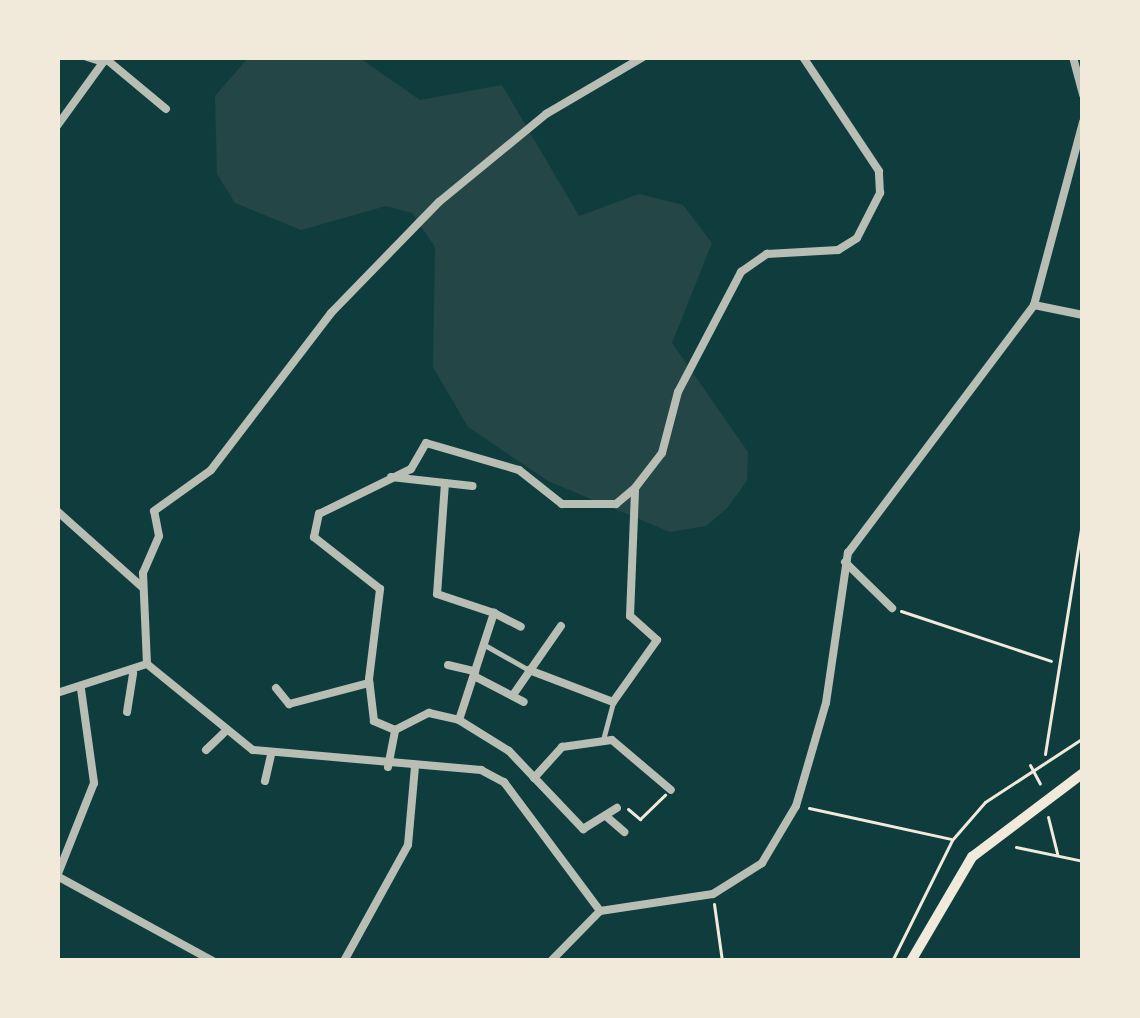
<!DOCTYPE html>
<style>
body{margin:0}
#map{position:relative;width:1140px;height:1018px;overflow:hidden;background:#0f3d3e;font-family:"Roboto Condensed",sans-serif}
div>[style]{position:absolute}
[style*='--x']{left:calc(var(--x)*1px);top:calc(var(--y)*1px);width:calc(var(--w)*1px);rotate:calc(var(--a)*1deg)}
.green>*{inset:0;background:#244646}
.path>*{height:3px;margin:-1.5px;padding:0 1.5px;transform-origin:1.5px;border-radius:1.5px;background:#f1e9da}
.service>*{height:4.5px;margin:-2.25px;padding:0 2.25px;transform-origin:2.25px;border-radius:2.25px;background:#b8beb3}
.minor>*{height:8px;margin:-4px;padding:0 4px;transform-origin:4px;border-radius:4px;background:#b8beb3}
.secondary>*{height:10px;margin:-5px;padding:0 5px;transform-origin:5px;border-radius:5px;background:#f1e9da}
span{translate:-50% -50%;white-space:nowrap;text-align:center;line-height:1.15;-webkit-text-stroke:10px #f1e9da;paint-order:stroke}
.frame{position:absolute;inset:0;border:60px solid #f1e9da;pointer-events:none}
</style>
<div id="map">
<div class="green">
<i style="clip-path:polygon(249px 57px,358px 57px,420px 100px,502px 85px,579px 216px,639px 194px,683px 205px,712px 243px,672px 343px,748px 452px,747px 481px,727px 508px,706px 526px,670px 532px,548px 481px,468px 427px,433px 367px,435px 247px,412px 213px,386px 206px,301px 230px,235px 203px,217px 174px,215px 96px)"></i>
</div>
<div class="path">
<i style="--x:901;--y:611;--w:158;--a:18.4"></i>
<i style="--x:1045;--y:754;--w:240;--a:-80.9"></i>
<i style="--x:1030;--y:765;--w:21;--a:62"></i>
<i style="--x:809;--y:808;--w:145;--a:12.3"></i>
<i style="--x:628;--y:809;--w:16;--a:40"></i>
<i style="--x:640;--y:819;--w:35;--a:-44"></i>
<i style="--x:1048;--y:817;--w:38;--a:76"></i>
<i style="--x:1016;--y:847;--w:68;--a:11.8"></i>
<i style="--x:714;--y:904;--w:58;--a:82"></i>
<i style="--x:892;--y:961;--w:135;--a:-63.6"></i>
<i style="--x:952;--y:840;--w:50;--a:-49"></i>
<i style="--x:985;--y:802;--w:117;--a:-33.1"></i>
</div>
<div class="service">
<i style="--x:485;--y:645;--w:51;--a:29.6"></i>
<i style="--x:603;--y:740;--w:39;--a:-75"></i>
</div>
<div class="minor">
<i style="--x:87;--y:57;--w:17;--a:17"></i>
<i style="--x:1073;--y:57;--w:39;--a:75"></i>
<i style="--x:106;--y:59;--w:78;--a:39.8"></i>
<i style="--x:57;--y:126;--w:85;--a:-54.1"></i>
<i style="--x:1034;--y:305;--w:50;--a:11.5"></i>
<i style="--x:391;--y:477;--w:82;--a:6.3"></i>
<i style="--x:445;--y:483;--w:111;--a:94.1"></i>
<i style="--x:437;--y:594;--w:60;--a:18.4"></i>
<i style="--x:57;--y:511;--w:113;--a:41.8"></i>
<i style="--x:845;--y:562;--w:66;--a:44.4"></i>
<i style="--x:147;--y:664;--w:91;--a:-92.5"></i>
<i style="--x:143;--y:573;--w:40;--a:-66.6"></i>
<i style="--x:159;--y:536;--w:25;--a:-101"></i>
<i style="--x:154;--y:511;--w:70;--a:-35.7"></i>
<i style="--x:211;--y:470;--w:198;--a:-52.6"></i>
<i style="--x:331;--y:313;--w:155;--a:-45.8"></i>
<i style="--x:439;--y:202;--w:139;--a:-39.4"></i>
<i style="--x:546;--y:114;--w:113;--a:-30.4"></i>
<i style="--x:147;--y:664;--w:136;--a:39.1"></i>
<i style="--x:253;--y:750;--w:229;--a:5"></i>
<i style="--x:481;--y:770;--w:26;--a:28"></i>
<i style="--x:504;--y:782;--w:161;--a:53.3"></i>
<i style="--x:448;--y:665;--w:28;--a:13"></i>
<i style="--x:529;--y:670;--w:90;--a:20.9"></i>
<i style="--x:613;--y:702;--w:76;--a:-54.6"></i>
<i style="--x:657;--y:640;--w:36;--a:-138"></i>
<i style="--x:630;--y:616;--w:127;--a:-87.7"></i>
<i style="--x:474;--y:676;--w:56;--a:27.5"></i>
<i style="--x:276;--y:688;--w:21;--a:51"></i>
<i style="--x:289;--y:704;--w:83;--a:-14.7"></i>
<i style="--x:81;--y:689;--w:95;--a:82.1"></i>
<i style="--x:94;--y:783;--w:100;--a:111.7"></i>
<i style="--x:57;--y:876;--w:178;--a:28.6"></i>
<i style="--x:57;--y:693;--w:95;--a:-17.9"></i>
<i style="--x:513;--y:695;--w:84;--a:-55.2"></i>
<i style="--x:127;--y:712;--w:39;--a:-81"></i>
<i style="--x:459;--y:720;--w:113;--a:-71.9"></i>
<i style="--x:494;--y:613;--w:30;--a:27"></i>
<i style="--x:395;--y:730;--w:38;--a:-27"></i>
<i style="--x:429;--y:713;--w:31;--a:13"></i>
<i style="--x:459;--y:720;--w:59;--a:31.8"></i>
<i style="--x:509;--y:751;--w:108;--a:46.5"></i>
<i style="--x:583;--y:829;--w:40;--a:-32"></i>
<i style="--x:206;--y:750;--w:28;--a:-44"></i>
<i style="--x:388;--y:767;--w:38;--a:-79"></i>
<i style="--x:395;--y:730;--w:23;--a:-157"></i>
<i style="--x:374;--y:721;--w:42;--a:-96.8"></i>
<i style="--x:369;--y:679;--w:91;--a:-83"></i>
<i style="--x:380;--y:589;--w:84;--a:-141.8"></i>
<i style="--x:314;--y:537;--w:24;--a:-78"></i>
<i style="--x:319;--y:514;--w:102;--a:-26.1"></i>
<i style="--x:411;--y:469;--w:30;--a:-60"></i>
<i style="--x:426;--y:443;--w:97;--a:16.2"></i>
<i style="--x:519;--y:470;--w:55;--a:38.3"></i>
<i style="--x:562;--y:504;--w:54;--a:0"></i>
<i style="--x:616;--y:504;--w:25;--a:-40"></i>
<i style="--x:635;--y:488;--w:44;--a:-52.4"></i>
<i style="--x:662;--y:453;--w:63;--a:-75.3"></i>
<i style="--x:678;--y:392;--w:136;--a:-62.3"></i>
<i style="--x:741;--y:272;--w:32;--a:-35"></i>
<i style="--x:767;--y:254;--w:71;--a:-3.2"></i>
<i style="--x:838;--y:250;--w:22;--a:-32"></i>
<i style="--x:857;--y:238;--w:51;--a:-62.9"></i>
<i style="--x:880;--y:193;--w:22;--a:-93"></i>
<i style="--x:879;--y:171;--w:137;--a:-123.7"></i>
<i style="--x:534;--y:778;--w:42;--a:-47.9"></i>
<i style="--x:562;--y:747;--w:50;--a:-8"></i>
<i style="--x:612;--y:740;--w:77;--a:40.3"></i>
<i style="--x:265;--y:781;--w:28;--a:-77"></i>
<i style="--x:607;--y:817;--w:23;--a:41"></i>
<i style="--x:344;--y:961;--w:132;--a:-61.1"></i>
<i style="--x:408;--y:845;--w:79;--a:-84.9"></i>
<i style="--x:551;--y:961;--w:70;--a:-45.6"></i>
<i style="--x:600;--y:911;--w:114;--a:-8.6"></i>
<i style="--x:713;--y:894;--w:58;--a:-32.3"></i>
<i style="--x:762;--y:863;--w:66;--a:-59.2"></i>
<i style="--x:796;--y:806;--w:107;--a:-73.8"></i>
<i style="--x:826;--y:703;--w:152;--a:-81.7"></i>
<i style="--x:848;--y:553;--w:310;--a:-53.1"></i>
<i style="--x:1034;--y:305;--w:189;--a:-75"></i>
</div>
<div class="secondary">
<i style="--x:911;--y:961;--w:121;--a:-59.6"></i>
<i style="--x:972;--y:857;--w:139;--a:-37.1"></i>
</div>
<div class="frame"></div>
</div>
